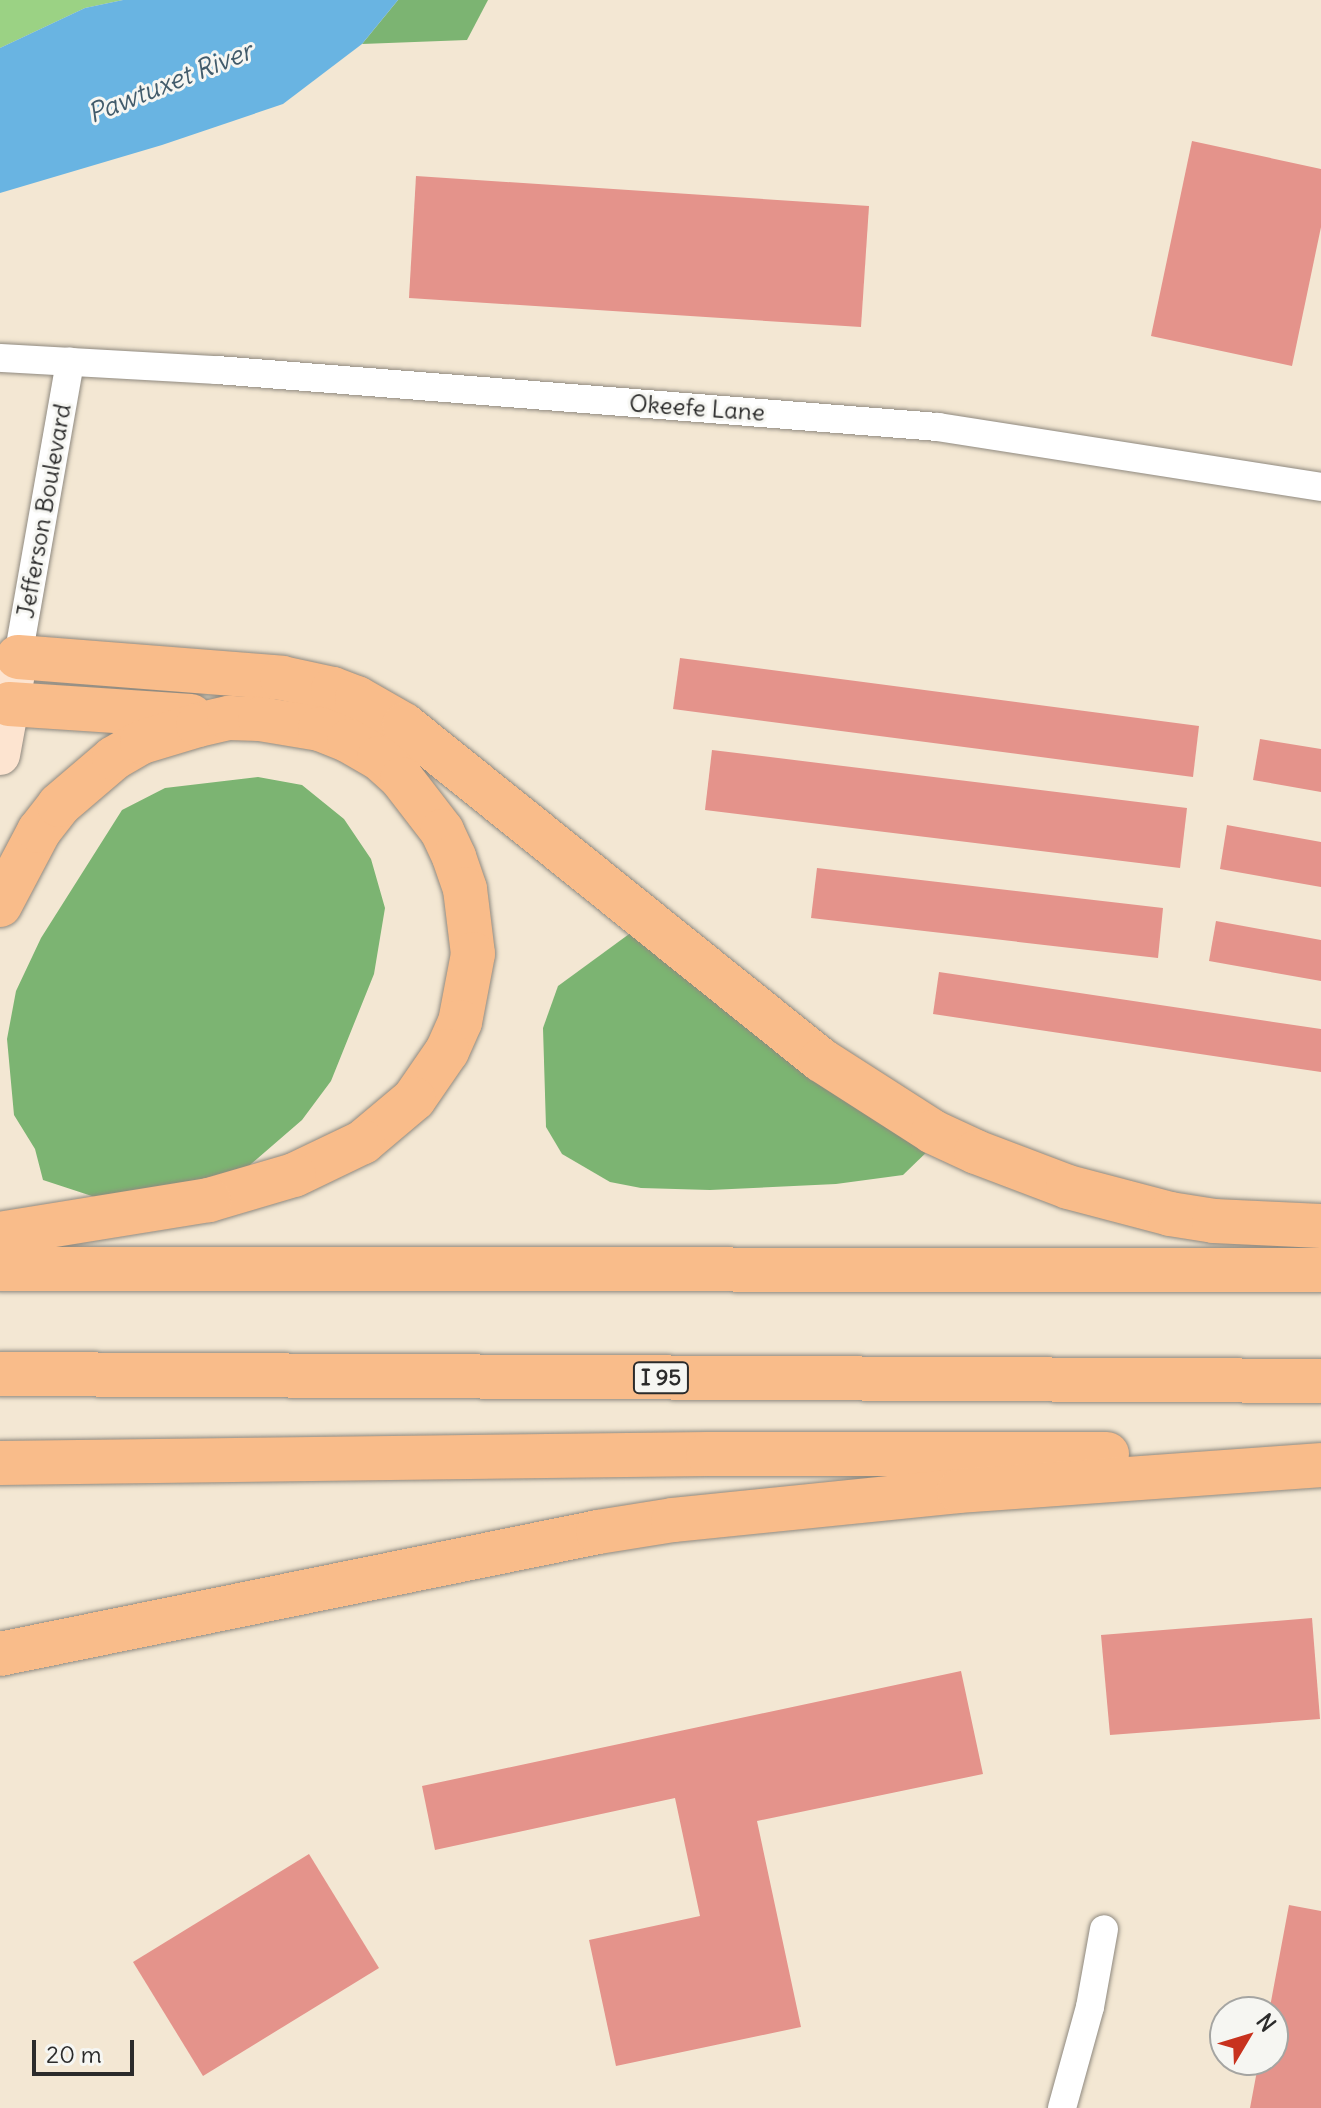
<!DOCTYPE html>
<style>
body{margin:0}
#map{position:relative;width:1321px;height:2108px;overflow:hidden;background:#f3e7d3;font-family:Delius,sans-serif}
div>[style]{position:absolute}
[style*='--x']{left:calc(var(--x)*1px);top:calc(var(--y)*1px);width:calc(var(--w)*1px);rotate:calc(var(--a)*1deg)}
.green>*{inset:0;background:#9bd284}
.forest>*{inset:0;background:#7cb472}
.water>*{inset:0;background:#69b4e2}
.building>*{inset:0;background:#e4938b}
.roads{filter:drop-shadow(0 0 2px #8f897f) drop-shadow(0 0 2px #8f897f)}
.street>*{height:28px;margin:-14px;padding:0 14px;transform-origin:14px;border-radius:14px;background:#fff}
.secondary>*{height:40px;margin:-20px;padding:0 20px;transform-origin:20px;border-radius:20px;background:#fde4d0}
.highway>*{height:44px;margin:-22px;padding:0 22px;transform-origin:22px;border-radius:22px;background:#f9bc8a}
span{translate:-50% -50%;white-space:nowrap;text-align:center;line-height:1.15;-webkit-text-stroke:6px #f6f6f2;paint-order:stroke}
.shield-label span{padding:2px 6px;background:#f6f6f2;border:2px solid;border-radius:6px;-webkit-text-stroke-width:0}
.shield-label{font-size:22px;color:#2b2b2b;font-weight:700}
.street-label{font-size:24px;color:#2b2b2b}
.water-label{font-size:26px;color:#415b6b;font-style:italic}
.north{position:absolute;left:1209px;top:1996px;width:80px;height:80px;box-sizing:border-box;background:#f6f6f2;border:2px solid #a5a5a2;border-radius:50%;rotate:52deg;font-size:22px;font-weight:700;line-height:32px;text-align:center;color:#2b2b2b}
.north::after{content:'';display:block;margin:auto;width:28px;height:36px;background:#c8321e;clip-path:polygon(50% 0,100% 100%,50% 72%,0 100%)}
.scale{position:absolute;left:32px;top:2040px;width:102px;height:36px;box-sizing:border-box;border:4px solid #2b2b2b;border-top:0;padding-left:10px;font-size:24px;line-height:28px;white-space:nowrap;color:#2b2b2b;-webkit-text-stroke:6px #f6f6f2;paint-order:stroke}
</style>
<div id="map">
<div class="green">
<i style="clip-path:polygon(0 0,123px 0,85px 8px,0 48px)"></i>
</div>
<div class="forest">
<i style="clip-path:polygon(398px 0,488px 0,467px 40px,362px 44px)"></i>
<i style="clip-path:polygon(258px 777px,302px 785px,344px 819px,371px 859px,385px 908px,374px 974px,331px 1081px,302px 1120px,244px 1170px,104px 1200px,43px 1180px,35px 1149px,14px 1115px,7px 1039px,16px 991px,41px 938px,122px 810px,165px 788px)"></i>
<i style="clip-path:polygon(636px 929px,934px 1145px,903px 1175px,836px 1184px,710px 1190px,641px 1188px,610px 1182px,562px 1154px,546px 1127px,543px 1028px,558px 986px)"></i>
</div>
<div class="water">
<i style="clip-path:polygon(123px 0,398px 0,362px 44px,283px 104px,162px 145px,0 193px,0 48px,85px 8px)"></i>
</div>
<div class="building">
<i style="clip-path:polygon(1192px 141px,1321px 169px,1321px 227px,1292px 366px,1151px 336px)"></i>
<i style="clip-path:polygon(416px 176px,869px 206px,861px 327px,409px 298px)"></i>
<i style="clip-path:polygon(680px 658px,1199px 726px,1193px 777px,673px 709px)"></i>
<i style="clip-path:polygon(1260px 739px,1321px 749px,1321px 792px,1253px 780px)"></i>
<i style="clip-path:polygon(712px 750px,1187px 808px,1180px 868px,705px 810px)"></i>
<i style="clip-path:polygon(1227px 825px,1321px 842px,1321px 887px,1220px 869px)"></i>
<i style="clip-path:polygon(817px 868px,1163px 908px,1158px 958px,811px 918px)"></i>
<i style="clip-path:polygon(1216px 921px,1321px 940px,1321px 981px,1209px 961px)"></i>
<i style="clip-path:polygon(939px 972px,1321px 1029px,1321px 1072px,933px 1014px)"></i>
<i style="clip-path:polygon(1312px 1618px,1320px 1719px,1110px 1735px,1101px 1635px)"></i>
<i style="clip-path:polygon(961px 1671px,983px 1774px,757px 1821px,801px 2027px,616px 2066px,589px 1940px,700px 1916px,675px 1798px,435px 1850px,422px 1786px)"></i>
<i style="clip-path:polygon(309px 1854px,379px 1968px,203px 2076px,133px 1962px)"></i>
<i style="clip-path:polygon(1289px 1905px,1321px 1911px,1321px 2108px,1250px 2108px,1259px 2060px,1273px 2060px,1273px 2012px,1269px 2012px)"></i>
</div>
<div class="roads">
<div class="street">
<i style="--x:0;--y:358;--w:217;--a:3.2"></i>
<i style="--x:217;--y:370;--w:723;--a:4.52"></i>
<i style="--x:938;--y:427;--w:388;--a:8.9"></i>
<i style="--x:18;--y:657;--w:300;--a:-80"></i>
<i style="--x:1062;--y:2108;--w:105;--a:-74.5"></i>
<i style="--x:1090;--y:2007;--w:79;--a:-79.8"></i>
</div>
<div class="secondary">
<i style="--x:0;--y:755;--w:100;--a:-79.6"></i>
</div>
<div class="highway">
<i style="--x:18;--y:657;--w:265;--a:4.5"></i>
<i style="--x:282;--y:678;--w:52;--a:12.2"></i>
<i style="--x:333;--y:689;--w:26;--a:21"></i>
<i style="--x:357;--y:698;--w:54;--a:29.9"></i>
<i style="--x:404;--y:725;--w:535;--a:38.78"></i>
<i style="--x:821;--y:1060;--w:133;--a:32.7"></i>
<i style="--x:933;--y:1132;--w:47;--a:24.9"></i>
<i style="--x:976;--y:1152;--w:98;--a:20.8"></i>
<i style="--x:1068;--y:1187;--w:106;--a:14.8"></i>
<i style="--x:1170;--y:1214;--w:45;--a:9"></i>
<i style="--x:1214;--y:1221;--w:107;--a:2.7"></i>
<i style="--x:9;--y:704;--w:182;--a:3.8"></i>
<i style="--x:0;--y:905;--w:84;--a:-62.2"></i>
<i style="--x:39;--y:831;--w:33;--a:-52"></i>
<i style="--x:59;--y:805;--w:72;--a:-40.5"></i>
<i style="--x:114;--y:758;--w:32;--a:-30"></i>
<i style="--x:142;--y:742;--w:59;--a:-16.9"></i>
<i style="--x:198;--y:725;--w:32;--a:-13"></i>
<i style="--x:229;--y:718;--w:31;--a:2"></i>
<i style="--x:260;--y:719;--w:61;--a:9.5"></i>
<i style="--x:320;--y:729;--w:31;--a:22"></i>
<i style="--x:349;--y:741;--w:34;--a:30"></i>
<i style="--x:379;--y:758;--w:31;--a:42"></i>
<i style="--x:402;--y:779;--w:66;--a:52.4"></i>
<i style="--x:442;--y:831;--w:29;--a:65"></i>
<i style="--x:454;--y:857;--w:34;--a:71"></i>
<i style="--x:465;--y:889;--w:65;--a:83"></i>
<i style="--x:473;--y:954;--w:69;--a:100.8"></i>
<i style="--x:460;--y:1022;--w:32;--a:114"></i>
<i style="--x:447;--y:1051;--w:58;--a:124.5"></i>
<i style="--x:414;--y:1099;--w:67;--a:139.9"></i>
<i style="--x:363;--y:1142;--w:76;--a:154.4"></i>
<i style="--x:294;--y:1175;--w:89;--a:163.6"></i>
<i style="--x:209;--y:1200;--w:212;--a:170.8"></i>
<i style="--x:0;--y:1269;--w:1321;--a:0.04"></i>
<i style="--x:0;--y:1374;--w:1321;--a:0.3"></i>
<i style="--x:0;--y:1463;--w:708;--a:-0.73"></i>
<i style="--x:708;--y:1454;--w:399;--a:0"></i>
<i style="--x:0;--y:1654;--w:610;--a:-11.53"></i>
<i style="--x:598;--y:1532;--w:76;--a:-9.1"></i>
<i style="--x:673;--y:1520;--w:287;--a:-5.8"></i>
<i style="--x:959;--y:1491;--w:363;--a:-4.1"></i>
</div>
</div>
<div class="shield-label">
<span style="left:661px;top:1378px">I 95</span>
</div>
<div class="street-label">
<span style="left:697px;top:408px;rotate:4deg">Okeefe Lane</span>
<span style="left:44px;top:511px;rotate:-80deg">Jefferson Boulevard</span>
</div>
<div class="water-label">
<span style="left:170px;top:82px;rotate:-22deg">Pawtuxet River</span>
</div>
<div class="north">N</div>
<div class="scale">20 m</div>
</div>
